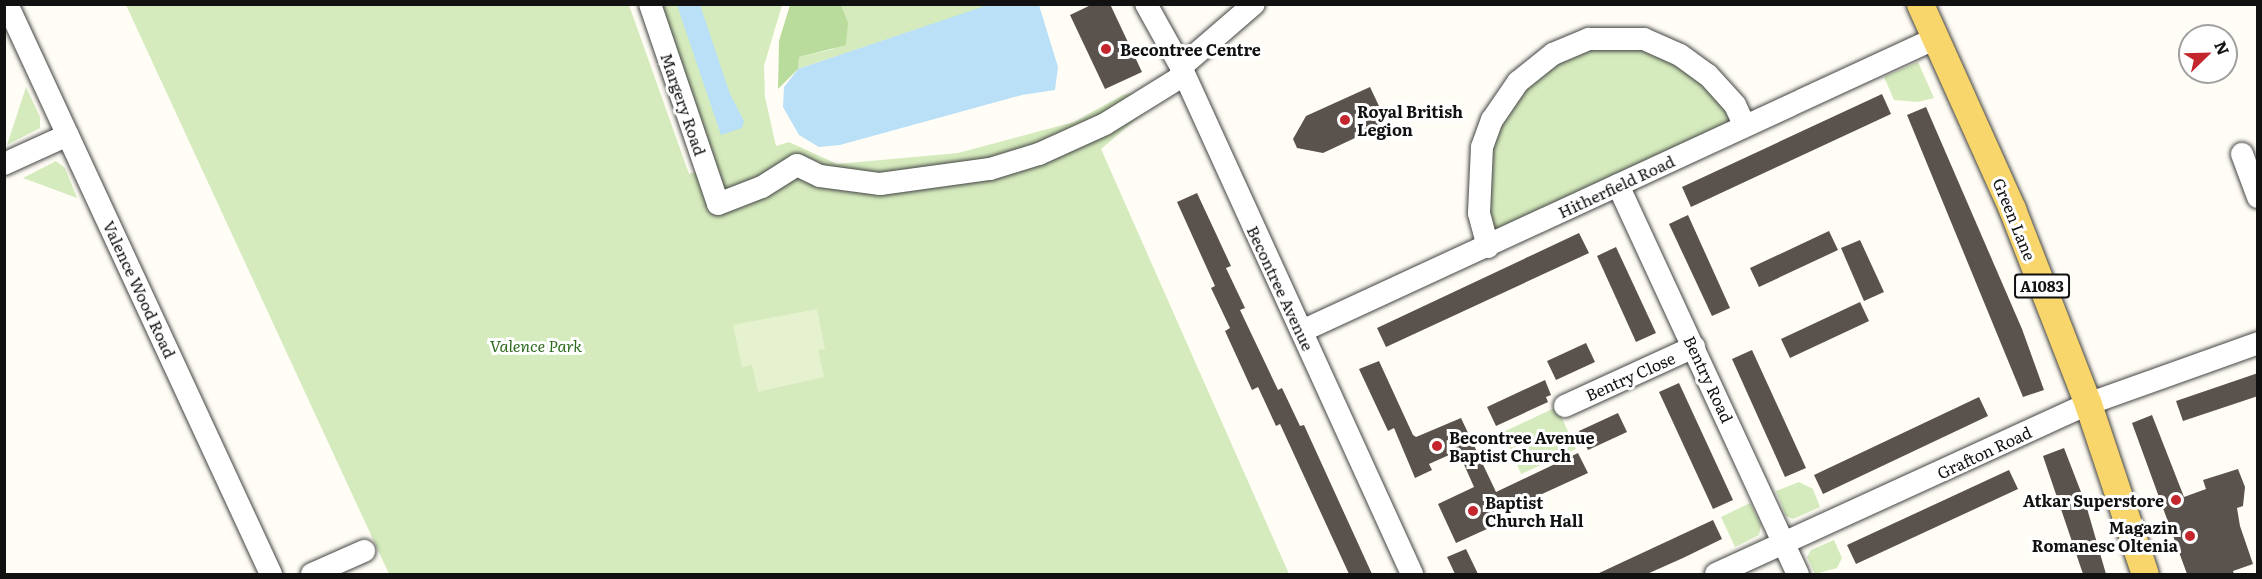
<!DOCTYPE html>
<style>
body{margin:0}
#map{position:relative;width:2262px;height:579px;overflow:hidden;background:#fffdf5;font-family:Literata,serif}
div>[style]{position:absolute}
[style*='--x']{left:calc(var(--x)*1px);top:calc(var(--y)*1px);width:calc(var(--w)*1px);rotate:calc(var(--a)*1deg)}
.green>*{inset:0;background:#d5ebbd}
.forest>*{inset:0;background:#b9dc9c}
.pitch>*{inset:0;background:#e6f2cf}
.water>*{inset:0;background:#b9e0f7}
.building>*{inset:0;background:#5a524d}
.roads{filter:drop-shadow(0 0 2px #444) drop-shadow(0 0 2px #444)}
.minor>*{height:22px;margin:-11px;padding:0 11px;transform-origin:11px;border-radius:11px;background:#fff}
.major>*{height:27px;margin:-13.5px;padding:0 13.5px;transform-origin:13.5px;border-radius:13.5px;background:#f9d66b}
.dots>*{width:16px;height:16px;translate:-50% -50%;box-sizing:border-box;border:3px solid #fff;border-radius:50%}
span{translate:-50% -50%;white-space:nowrap;text-align:center;line-height:1.15;-webkit-text-stroke:6px #fff;paint-order:stroke}
.shield-label span{padding:2px 4px;background:#fff;border:2px solid;border-radius:4px;-webkit-text-stroke-width:0}
.shield-label{font-size:15px;color:#111;font-weight:700}
.poi-label{font-size:16px;color:#111;font-weight:700}
.left{translate:0 -50%;text-align:left}
.right{translate:-100% -50%;text-align:right}
.street-label{font-size:16px;color:#111}
.park-label{font-size:16px;color:#2f6b1f;font-style:italic}
.frame{position:absolute;inset:0;border:6px solid #111;pointer-events:none}
.north{position:absolute;left:2178px;top:24px;width:60px;height:60px;box-sizing:border-box;background:#fff;border:2px solid #a0a0a0;border-radius:50%;rotate:67deg;font-size:16px;font-weight:700;line-height:24px;text-align:center;color:#111}
.north::after{content:'';display:block;margin:auto;width:21px;height:27px;background:#c4262e;clip-path:polygon(50% 0,100% 100%,50% 72%,0 100%)}
</style>
<div id="map">
<div class="green">
<i style="clip-path:polygon(899px 4px,991px 5px,798px 69px,799px 57px,833px 49px,848px 22px,841px 5px)"></i>
<i style="clip-path:polygon(126px 5px,629px 5px,689px 174px,713px 166px,656px 5px,782px 5px,764px 66px,765px 97px,776px 146px,789px 142px,837px 164px,958px 153px,1074px 122px,1123px 95px,1151px 89px,1154px 104px,1101px 149px,1289px 574px,389px 574px)"></i>
<i style="clip-path:polygon(1589px 39px,1680px 55px,1745px 126px,1488px 247px,1478px 176px,1518px 82px)"></i>
<i style="clip-path:polygon(1918px 62px,1934px 98px,1918px 102px,1894px 100px,1884px 77px)"></i>
<i style="clip-path:polygon(26px 87px,40px 117px,40px 128px,7px 145px)"></i>
<i style="clip-path:polygon(56px 161px,65px 168px,77px 198px,23px 178px)"></i>
<i style="clip-path:polygon(1557px 407px,1576px 449px,1521px 474px,1503px 432px)"></i>
<i style="clip-path:polygon(1799px 482px,1813px 489px,1820px 507px,1793px 519px,1786px 516px,1776px 491px)"></i>
<i style="clip-path:polygon(1750px 503px,1761px 525px,1759px 535px,1735px 547px,1721px 517px)"></i>
<i style="clip-path:polygon(1834px 540px,1842px 558px,1837px 568px,1815px 574px,1807px 557px,1811px 550px)"></i>
</div>
<div class="forest">
<i style="clip-path:polygon(790px 5px,841px 5px,848px 22px,846px 45px,799px 57px,798px 69px,778px 89px,779px 41px)"></i>
</div>
<div class="pitch">
<i style="clip-path:polygon(817px 309px,825px 349px,818px 350px,824px 377px,758px 392px,752px 365px,742px 367px,733px 325px)"></i>
</div>
<div class="water">
<i style="clip-path:polygon(991px 4px,1039px 5px,1058px 67px,1055px 90px,1022px 95px,840px 145px,819px 147px,799px 135px,783px 107px,784px 87px,798px 69px)"></i>
<i style="clip-path:polygon(677px 5px,700px 5px,730px 94px,744px 121px,742px 128px,721px 135px)"></i>
</div>
<div class="building">
<i style="clip-path:polygon(1093px 4px,1110px 4px,1142px 72px,1105px 89px,1070px 15px)"></i>
<i style="clip-path:polygon(1370px 87px,1387px 123px,1323px 153px,1297px 148px,1293px 139px,1306px 116px)"></i>
<i style="clip-path:polygon(1882px 94px,1891px 114px,1691px 207px,1682px 187px)"></i>
<i style="clip-path:polygon(1926px 107px,2022px 329px,2044px 390px,2023px 397px,1907px 115px)"></i>
<i style="clip-path:polygon(1197px 193px,1231px 266px,1226px 268px,1245px 308px,1240px 310px,1278px 390px,1282px 388px,1300px 426px,1304px 425px,1372px 574px,1349px 574px,1280px 424px,1276px 426px,1258px 387px,1252px 390px,1225px 331px,1230px 328px,1211px 288px,1215px 286px,1177px 202px)"></i>
<i style="clip-path:polygon(1688px 215px,1730px 308px,1712px 316px,1669px 224px)"></i>
<i style="clip-path:polygon(1829px 231px,1838px 250px,1759px 287px,1750px 268px)"></i>
<i style="clip-path:polygon(1579px 233px,1589px 253px,1386px 347px,1377px 328px)"></i>
<i style="clip-path:polygon(1860px 240px,1884px 292px,1864px 301px,1841px 248px)"></i>
<i style="clip-path:polygon(1616px 247px,1656px 333px,1636px 342px,1597px 256px)"></i>
<i style="clip-path:polygon(1860px 302px,1869px 321px,1790px 358px,1781px 339px)"></i>
<i style="clip-path:polygon(1586px 343px,1595px 362px,1556px 380px,1547px 361px)"></i>
<i style="clip-path:polygon(1752px 350px,1806px 468px,1785px 477px,1732px 359px)"></i>
<i style="clip-path:polygon(1379px 361px,1413px 435px,1416px 437px,1461px 418px,1496px 492px,1578px 453px,1588px 473px,1505px 511px,1509px 519px,1456px 543px,1438px 504px,1474px 487px,1458px 451px,1429px 464px,1432px 470px,1415px 478px,1394px 428px,1388px 431px,1359px 369px)"></i>
<i style="clip-path:polygon(2258px 373px,2258px 396px,2183px 421px,2176px 401px)"></i>
<i style="clip-path:polygon(1545px 380px,1551px 395px,1546px 397px,1548px 402px,1496px 426px,1487px 407px)"></i>
<i style="clip-path:polygon(1679px 383px,1733px 500px,1713px 509px,1659px 392px)"></i>
<i style="clip-path:polygon(1979px 397px,1988px 416px,1823px 494px,1814px 475px)"></i>
<i style="clip-path:polygon(1618px 413px,1627px 432px,1588px 450px,1579px 431px)"></i>
<i style="clip-path:polygon(2152px 415px,2184px 497px,2206px 489px,2203px 480px,2238px 469px,2245px 487px,2243px 506px,2237px 508px,2240px 526px,2253px 564px,2233px 571px,2234px 574px,2187px 574px,2132px 423px)"></i>
<i style="clip-path:polygon(2064px 448px,2086px 505px,2106px 574px,2083px 574px,2043px 456px)"></i>
<i style="clip-path:polygon(2009px 470px,2018px 489px,1856px 564px,1847px 545px)"></i>
<i style="clip-path:polygon(1713px 520px,1722px 539px,1683px 558px,1647px 574px,1597px 574px)"></i>
<i style="clip-path:polygon(1466px 549px,1478px 574px,1455px 574px,1447px 557px)"></i>
</div>
<div class="roads">
<div class="minor">
<i style="--x:7;--y:4;--w:628;--a:65.15"></i>
<i style="--x:650;--y:4;--w:211;--a:71.2"></i>
<i style="--x:718;--y:204;--w:47;--a:-21.1"></i>
<i style="--x:762;--y:187;--w:41;--a:-32.2"></i>
<i style="--x:797;--y:165;--w:25;--a:26"></i>
<i style="--x:820;--y:176;--w:61;--a:7.6"></i>
<i style="--x:880;--y:184;--w:111;--a:-7.8"></i>
<i style="--x:990;--y:169;--w:51;--a:-17"></i>
<i style="--x:1039;--y:154;--w:72;--a:-24.4"></i>
<i style="--x:1105;--y:124;--w:93;--a:-31.8"></i>
<i style="--x:1146;--y:4;--w:72;--a:60.9"></i>
<i style="--x:1181;--y:67;--w:557;--a:65.5"></i>
<i style="--x:1181;--y:67;--w:96;--a:-40.8"></i>
<i style="--x:2242;--y:154;--w:46;--a:69.6"></i>
<i style="--x:4;--y:164;--w:70;--a:-24.4"></i>
<i style="--x:1618;--y:185;--w:429;--a:65.2"></i>
<i style="--x:1488;--y:247;--w:35;--a:-105"></i>
<i style="--x:1479;--y:213;--w:66;--a:-87.4"></i>
<i style="--x:1482;--y:147;--w:29;--a:-70"></i>
<i style="--x:1492;--y:120;--w:46;--a:-55.6"></i>
<i style="--x:1518;--y:82;--w:45;--a:-38.7"></i>
<i style="--x:1553;--y:54;--w:39;--a:-23"></i>
<i style="--x:1589;--y:39;--w:55;--a:0"></i>
<i style="--x:1644;--y:39;--w:39;--a:24"></i>
<i style="--x:1680;--y:55;--w:34;--a:36"></i>
<i style="--x:1708;--y:75;--w:40;--a:48"></i>
<i style="--x:1735;--y:105;--w:23;--a:65"></i>
<i style="--x:1302;--y:331;--w:698;--a:-24.8"></i>
<i style="--x:1565;--y:406;--w:142;--a:-24.6"></i>
<i style="--x:312;--y:574;--w:57;--a:-23.9"></i>
<i style="--x:1716;--y:574;--w:409;--a:-24.6"></i>
<i style="--x:2088;--y:404;--w:181;--a:-19.7"></i>
</div>
<div class="major">
<i style="--x:1920;--y:4;--w:225;--a:65.8"></i>
<i style="--x:2012;--y:209;--w:209;--a:68.7"></i>
<i style="--x:2088;--y:404;--w:179;--a:71.5"></i>
</div>
</div>
<div class="dots">
<i style="left:1106px;top:49px;background:#c4262e"></i>
<i style="left:1345px;top:120px;background:#c4262e"></i>
<i style="left:1437px;top:446px;background:#c4262e"></i>
<i style="left:2176px;top:500px;background:#c4262e"></i>
<i style="left:1473px;top:511px;background:#c4262e"></i>
<i style="left:2190px;top:536px;background:#c4262e"></i>
</div>
<div class="shield-label">
<span style="left:2042px;top:286px">A1083</span>
</div>
<div class="poi-label">
<span class="left" style="left:1120px;top:49px">Becontree Centre</span>
<span class="left" style="left:1357px;top:120px">Royal British<br>Legion</span>
<span class="left" style="left:1449px;top:446px">Becontree Avenue<br>Baptist Church</span>
<span class="right" style="left:2164px;top:500px">Atkar Superstore</span>
<span class="left" style="left:1485px;top:511px">Baptist<br>Church Hall</span>
<span class="right" style="left:2178px;top:536px">Magazin<br>Romanesc Oltenia</span>
</div>
<div class="street-label">
<span style="left:684px;top:104px;rotate:71deg">Margery Road</span>
<span style="left:1616px;top:186px;rotate:-25deg">Hitherfield Road</span>
<span style="left:2015px;top:219px;rotate:68deg">Green Lane</span>
<span style="left:1281px;top:288px;rotate:65deg">Becontree Avenue</span>
<span style="left:140px;top:289px;rotate:65deg">Valence Wood Road</span>
<span style="left:1630px;top:376px;rotate:-24deg">Bentry Close</span>
<span style="left:1709px;top:379px;rotate:65deg">Bentry Road</span>
<span style="left:1984px;top:452px;rotate:-25deg">Grafton Road</span>
</div>
<div class="park-label">
<span style="left:536px;top:345px">Valence Park</span>
</div>
<div class="frame"></div>
<div class="north">N</div>
</div>
